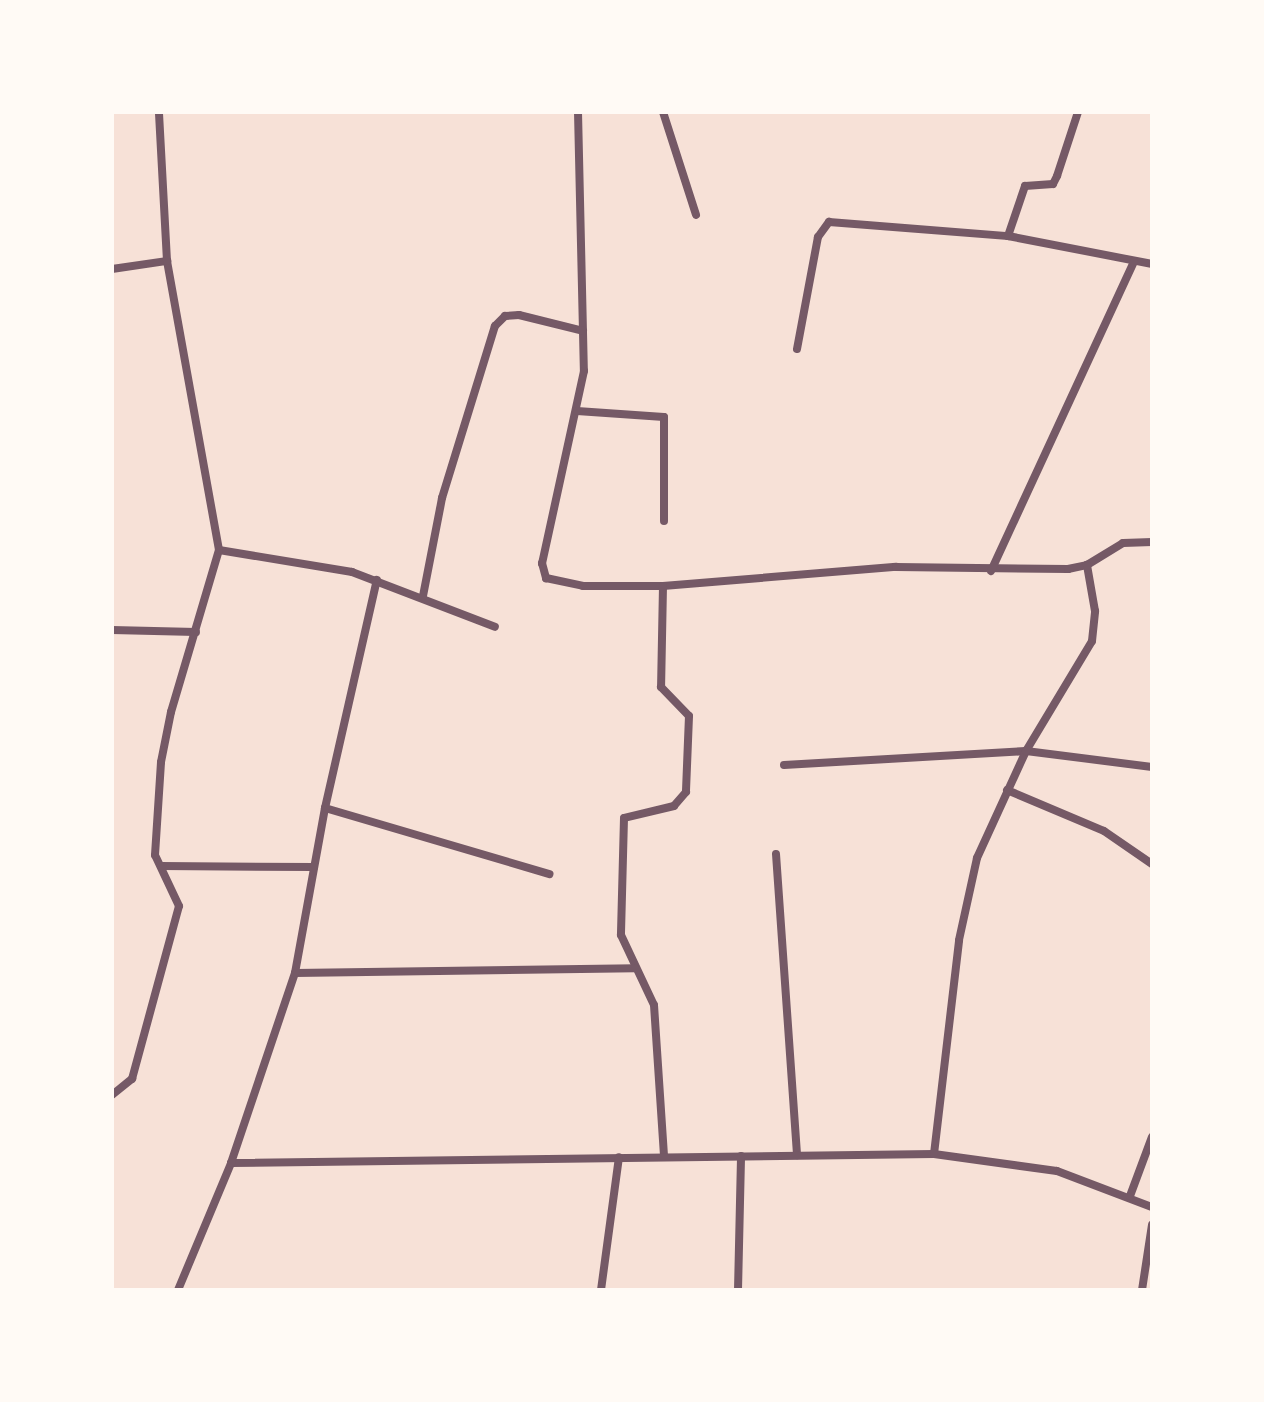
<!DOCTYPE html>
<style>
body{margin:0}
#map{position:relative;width:1264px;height:1402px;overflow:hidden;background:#f7e1d7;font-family:"Nunito Sans",sans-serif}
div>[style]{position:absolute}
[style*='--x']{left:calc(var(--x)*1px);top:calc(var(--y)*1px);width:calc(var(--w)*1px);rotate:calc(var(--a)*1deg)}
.minor>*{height:8px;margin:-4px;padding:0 4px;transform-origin:4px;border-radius:4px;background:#755966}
span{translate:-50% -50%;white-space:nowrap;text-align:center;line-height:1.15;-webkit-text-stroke:7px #fffaf5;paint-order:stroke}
.frame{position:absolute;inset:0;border:114px solid #fffaf5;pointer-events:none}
</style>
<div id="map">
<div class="minor">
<i style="--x:578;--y:112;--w:259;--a:88.7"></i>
<i style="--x:584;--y:371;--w:197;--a:102.3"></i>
<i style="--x:542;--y:563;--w:16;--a:75"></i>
<i style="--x:546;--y:578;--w:38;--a:12"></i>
<i style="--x:583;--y:586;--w:80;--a:0"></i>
<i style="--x:663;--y:586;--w:234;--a:-4.7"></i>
<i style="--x:896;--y:567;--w:172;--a:0.7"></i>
<i style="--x:1068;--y:569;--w:19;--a:-12"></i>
<i style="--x:1087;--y:565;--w:42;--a:-31.4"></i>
<i style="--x:1123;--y:543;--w:29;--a:-2"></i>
<i style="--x:663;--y:112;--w:108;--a:72.2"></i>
<i style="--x:1008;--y:236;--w:53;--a:-71.2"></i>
<i style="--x:1025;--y:186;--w:28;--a:-4"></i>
<i style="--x:1053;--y:184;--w:9;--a:-63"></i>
<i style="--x:1057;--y:176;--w:67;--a:-71.8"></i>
<i style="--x:112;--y:269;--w:56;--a:-8.3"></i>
<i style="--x:797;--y:349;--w:114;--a:-79.4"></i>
<i style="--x:818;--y:237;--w:19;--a:-54"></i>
<i style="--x:829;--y:222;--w:180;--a:4.5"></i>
<i style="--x:1008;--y:236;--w:147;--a:11"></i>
<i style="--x:577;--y:411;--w:87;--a:3.9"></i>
<i style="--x:664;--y:417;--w:104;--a:90"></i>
<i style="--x:219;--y:550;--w:135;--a:9.4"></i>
<i style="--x:352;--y:572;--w:153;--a:21"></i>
<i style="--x:991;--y:571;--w:341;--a:-65.2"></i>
<i style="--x:663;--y:586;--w:101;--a:91.1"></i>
<i style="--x:661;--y:687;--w:40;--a:46"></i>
<i style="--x:689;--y:716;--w:76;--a:92.3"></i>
<i style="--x:686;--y:792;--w:18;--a:131"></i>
<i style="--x:674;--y:806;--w:51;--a:166.5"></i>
<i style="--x:624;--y:818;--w:117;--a:91.5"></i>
<i style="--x:621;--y:935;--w:77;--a:64.8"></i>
<i style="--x:654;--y:1005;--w:151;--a:86.2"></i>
<i style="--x:423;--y:596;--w:100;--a:-79"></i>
<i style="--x:442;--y:498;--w:180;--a:-72.9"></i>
<i style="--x:495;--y:326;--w:14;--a:-45"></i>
<i style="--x:505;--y:316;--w:14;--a:-4"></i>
<i style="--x:519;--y:315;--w:66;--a:14"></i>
<i style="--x:112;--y:630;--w:84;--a:1.4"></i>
<i style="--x:784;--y:765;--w:242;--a:-3.3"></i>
<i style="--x:1026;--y:751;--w:127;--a:7.2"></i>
<i style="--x:1007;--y:790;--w:105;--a:22.9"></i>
<i style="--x:1104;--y:831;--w:58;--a:34.5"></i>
<i style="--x:325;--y:808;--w:234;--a:16.4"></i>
<i style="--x:776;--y:854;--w:302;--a:86"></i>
<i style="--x:161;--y:866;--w:153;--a:0.4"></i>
<i style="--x:295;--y:973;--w:340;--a:-0.8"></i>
<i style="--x:112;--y:1095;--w:26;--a:-39"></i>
<i style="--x:132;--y:1079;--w:179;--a:-74.8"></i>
<i style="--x:179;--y:906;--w:56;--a:-115.2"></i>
<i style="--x:155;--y:855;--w:93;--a:-86.3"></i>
<i style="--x:161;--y:762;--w:51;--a:-78.7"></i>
<i style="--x:171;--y:712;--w:169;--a:-73.5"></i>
<i style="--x:219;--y:550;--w:294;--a:-100.2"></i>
<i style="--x:167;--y:261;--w:149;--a:-93.1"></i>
<i style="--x:934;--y:1154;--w:215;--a:-83.3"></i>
<i style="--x:959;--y:940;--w:84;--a:-77.6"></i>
<i style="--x:977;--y:858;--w:118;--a:-65.4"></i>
<i style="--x:1026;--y:751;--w:128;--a:-59"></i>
<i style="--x:1092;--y:641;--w:30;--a:-84"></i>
<i style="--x:1095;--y:611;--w:47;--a:-99.9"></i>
<i style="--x:231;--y:1163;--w:703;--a:-0.73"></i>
<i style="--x:934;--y:1154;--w:124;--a:7.9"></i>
<i style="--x:1057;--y:1171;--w:102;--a:20.8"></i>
<i style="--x:1130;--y:1196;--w:63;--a:-69.6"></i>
<i style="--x:178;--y:1290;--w:138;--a:-67.3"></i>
<i style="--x:231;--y:1163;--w:200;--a:-71.4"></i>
<i style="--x:295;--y:973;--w:168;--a:-79.7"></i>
<i style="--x:325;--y:808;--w:234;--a:-77.2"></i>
<i style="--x:601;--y:1290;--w:134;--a:-82.3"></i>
<i style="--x:738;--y:1290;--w:134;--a:-88.7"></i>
<i style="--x:1142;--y:1290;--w:66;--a:-81.3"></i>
</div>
<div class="frame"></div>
</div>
